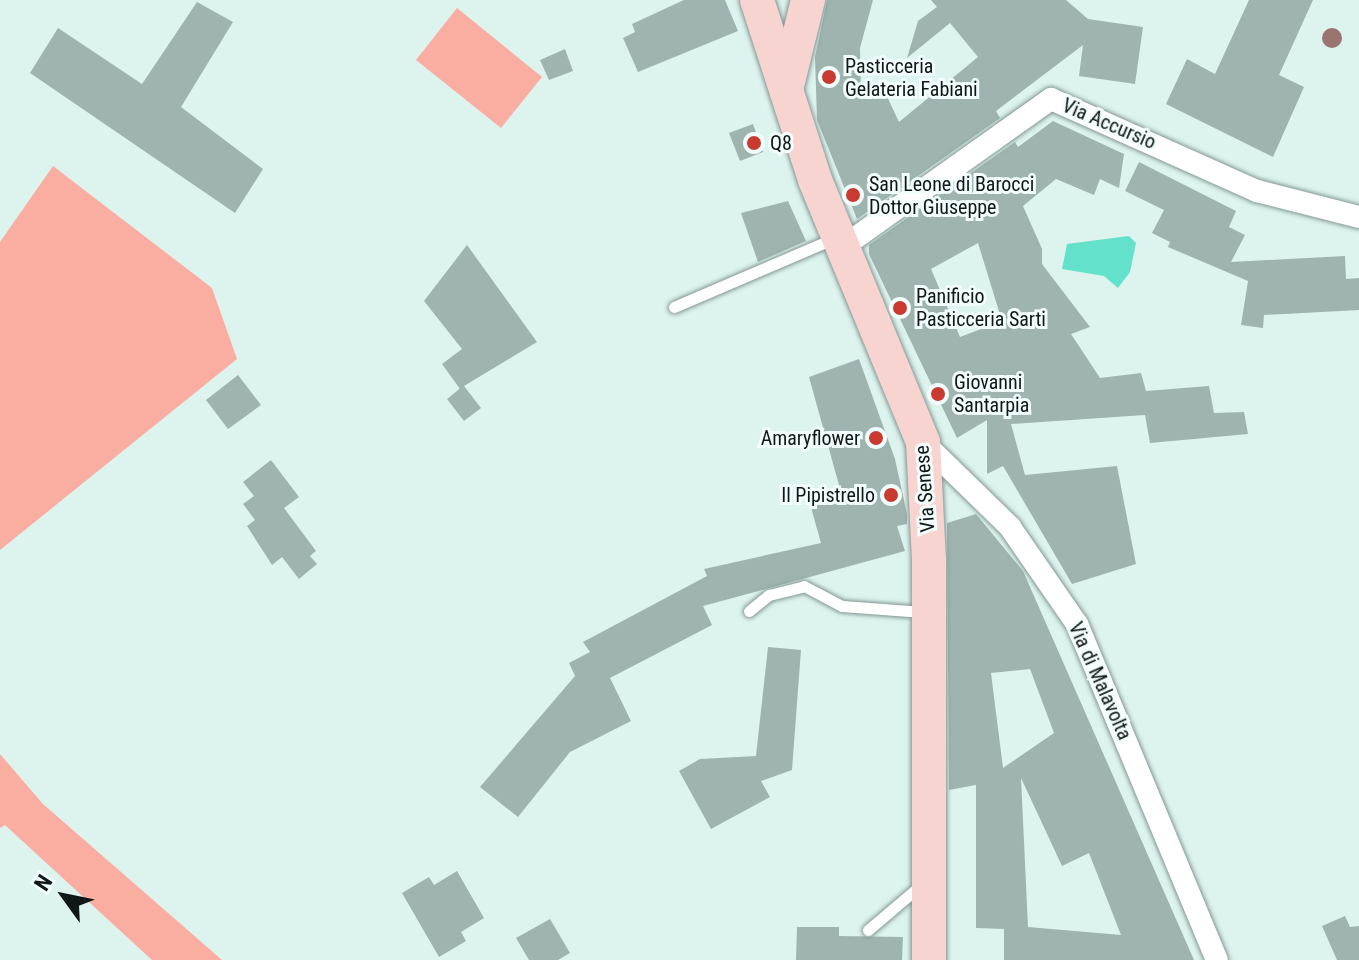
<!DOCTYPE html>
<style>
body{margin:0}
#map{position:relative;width:1359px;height:960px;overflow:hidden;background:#ddf3ee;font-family:"Roboto Condensed",sans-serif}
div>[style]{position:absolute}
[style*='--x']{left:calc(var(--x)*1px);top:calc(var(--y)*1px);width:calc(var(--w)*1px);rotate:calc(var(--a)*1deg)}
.green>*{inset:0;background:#faaea2}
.water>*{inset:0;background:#63e1ca}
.building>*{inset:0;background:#9fb4af}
.roads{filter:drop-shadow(0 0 2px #839893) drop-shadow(0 0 2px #839893)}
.service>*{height:11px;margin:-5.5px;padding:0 5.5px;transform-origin:5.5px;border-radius:5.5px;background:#fff}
.minor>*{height:22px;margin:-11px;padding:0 11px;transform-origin:11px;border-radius:11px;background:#fff}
.primary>*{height:34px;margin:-17px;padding:0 17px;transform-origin:17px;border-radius:17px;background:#f7d4d0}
.trees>*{width:20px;height:20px;margin:-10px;border-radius:50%;background:#997470}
.dots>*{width:22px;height:22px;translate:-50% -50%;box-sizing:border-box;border:4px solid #f1fefb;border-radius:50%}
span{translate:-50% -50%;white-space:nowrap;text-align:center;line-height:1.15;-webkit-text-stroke:6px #f1fefb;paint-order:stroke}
.poi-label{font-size:20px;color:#101716}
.left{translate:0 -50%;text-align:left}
.right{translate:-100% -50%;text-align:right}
.street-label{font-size:20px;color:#101716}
.north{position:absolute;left:24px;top:856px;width:80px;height:80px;-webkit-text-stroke:6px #f1fefb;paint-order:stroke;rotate:303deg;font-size:22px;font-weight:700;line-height:32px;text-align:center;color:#101716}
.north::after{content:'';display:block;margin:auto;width:28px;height:36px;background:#101716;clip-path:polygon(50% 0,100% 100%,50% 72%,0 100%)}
</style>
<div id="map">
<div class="green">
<i style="clip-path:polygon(457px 8px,542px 77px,501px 128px,416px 60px)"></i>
<i style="clip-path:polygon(53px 166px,212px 288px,237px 359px,0 550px,0 242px)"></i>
<i style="clip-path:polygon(0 754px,43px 804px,222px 960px,152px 960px,5px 825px,0 828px)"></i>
</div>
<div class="water">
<i style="clip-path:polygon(1129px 236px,1136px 243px,1130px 272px,1118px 288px,1104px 276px,1062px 269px,1067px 244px)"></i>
</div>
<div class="building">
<i style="clip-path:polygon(684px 0,725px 0,738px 31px,638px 72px,623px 38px,635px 32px,632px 24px)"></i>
<i style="clip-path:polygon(827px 0,873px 0,860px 48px,861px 99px,883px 88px,899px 122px,978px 57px,950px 23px,907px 58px,918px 21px,937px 7px,931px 0,1066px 0,1088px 19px,1143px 27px,1135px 84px,1079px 76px,1083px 45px,996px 111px,1000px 118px,857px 219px,817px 120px,815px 57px)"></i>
<i style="clip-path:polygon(1249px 0,1313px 0,1279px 75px,1304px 87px,1273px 157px,1166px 104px,1187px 59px,1215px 74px)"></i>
<i style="clip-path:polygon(197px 2px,233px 22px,181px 107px,263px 169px,235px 213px,30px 73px,58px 28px,142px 84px)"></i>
<i style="clip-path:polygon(565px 49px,573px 71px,549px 80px,540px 60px)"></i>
<i style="clip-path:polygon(evenodd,1053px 121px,1124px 154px,1119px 188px,1100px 179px,1094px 195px,1056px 179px,1023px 206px,1042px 249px,1042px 264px,1090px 327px,1071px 334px,1100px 378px,1141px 373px,1146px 391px,1209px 386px,1214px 413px,1244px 412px,1248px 434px,1150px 443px,1145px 415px,1011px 424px,1025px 475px,1117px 466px,1136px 564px,1072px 584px,1003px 466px,987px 474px,987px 420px,957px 438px,869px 254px,869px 245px,1015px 142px,1018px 147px,1053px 121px,978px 243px,1002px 321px,960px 337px,931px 269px,978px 243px)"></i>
<i style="clip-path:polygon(753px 124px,763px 152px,740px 161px,729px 133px)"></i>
<i style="clip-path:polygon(1139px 162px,1236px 211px,1229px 227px,1245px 235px,1231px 262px,1345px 256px,1346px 279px,1359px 278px,1359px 310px,1264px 315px,1263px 328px,1241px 325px,1248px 281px,1168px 247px,1170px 242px,1152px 233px,1164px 210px,1125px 191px)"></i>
<i style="clip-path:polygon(788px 201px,806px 241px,758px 262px,741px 213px)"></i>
<i style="clip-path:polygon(467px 245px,537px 342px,464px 386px,481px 408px,464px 421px,447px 399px,463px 386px,460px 389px,442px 364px,462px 349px,424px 301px)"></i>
<i style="clip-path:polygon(859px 359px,895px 459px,907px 514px,907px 524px,897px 526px,905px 551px,703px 606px,712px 625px,610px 678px,631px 721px,570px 752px,518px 817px,480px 787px,575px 676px,569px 663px,590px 652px,583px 642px,707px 576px,704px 569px,821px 543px,810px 504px,842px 496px,809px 377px)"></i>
<i style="clip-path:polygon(238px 375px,261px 405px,228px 429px,206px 400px)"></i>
<i style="clip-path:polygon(271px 460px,299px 497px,284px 508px,316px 551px,310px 556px,317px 564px,299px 579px,282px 557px,272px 565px,247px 526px,255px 520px,243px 504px,254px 496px,243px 482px)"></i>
<i style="clip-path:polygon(evenodd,976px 514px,1023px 571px,1194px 960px,1004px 960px,1004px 929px,976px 928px,976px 785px,949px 790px,947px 523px,976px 514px,1030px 669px,1054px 733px,1003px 768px,991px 673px,1030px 669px,976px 514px,1021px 778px,1062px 866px,1089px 853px,1121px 935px,1028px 927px,1021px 778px)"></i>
<i style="clip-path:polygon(768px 647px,801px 650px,792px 770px,761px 781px,770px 797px,711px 829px,679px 771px,700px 759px,756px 756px)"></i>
<i style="clip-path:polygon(457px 871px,484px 918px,461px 932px,466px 941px,439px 957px,402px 893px,429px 877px,434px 885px)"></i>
<i style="clip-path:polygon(1345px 916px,1350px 927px,1359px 926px,1359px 960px,1337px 960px,1322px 926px)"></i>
<i style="clip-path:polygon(550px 919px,570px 953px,558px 960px,529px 960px,516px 938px)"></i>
<i style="clip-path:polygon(797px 927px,839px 927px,839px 936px,903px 937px,902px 960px,796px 960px)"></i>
</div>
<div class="roads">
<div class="service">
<i style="--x:674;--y:307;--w:175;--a:-23.2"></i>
<i style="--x:749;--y:611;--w:26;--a:-39"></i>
<i style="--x:769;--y:595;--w:36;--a:-14"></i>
<i style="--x:804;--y:586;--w:43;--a:27.8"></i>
<i style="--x:842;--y:606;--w:81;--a:4.2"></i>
<i style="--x:868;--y:930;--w:70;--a:-40.3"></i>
</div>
<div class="minor">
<i style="--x:844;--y:246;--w:254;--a:-35.4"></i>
<i style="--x:1051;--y:99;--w:226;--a:24.1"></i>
<i style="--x:1257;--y:191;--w:105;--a:14.3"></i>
<i style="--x:923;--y:442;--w:122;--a:44.3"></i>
<i style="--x:1010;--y:527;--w:118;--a:55.4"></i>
<i style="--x:1077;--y:624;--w:364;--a:67.4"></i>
</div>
<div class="primary">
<i style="--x:757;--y:0;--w:189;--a:72.1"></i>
<i style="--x:815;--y:180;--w:283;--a:67.6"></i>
<i style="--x:923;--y:442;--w:117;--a:87.1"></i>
<i style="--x:929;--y:559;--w:401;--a:90"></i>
<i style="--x:787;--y:86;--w:89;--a:-76.3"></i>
</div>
</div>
<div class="trees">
<i style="left:1332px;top:38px"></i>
</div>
<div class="dots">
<i style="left:829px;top:77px;background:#c93b31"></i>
<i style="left:754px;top:143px;background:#c93b31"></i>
<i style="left:853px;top:195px;background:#c93b31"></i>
<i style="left:900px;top:308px;background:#c93b31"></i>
<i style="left:938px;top:394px;background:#c93b31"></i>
<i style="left:876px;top:438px;background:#c93b31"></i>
<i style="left:891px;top:495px;background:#c93b31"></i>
</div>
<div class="poi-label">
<span class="left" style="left:845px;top:78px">Pasticceria<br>Gelateria Fabiani</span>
<span class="left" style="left:770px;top:143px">Q8</span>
<span class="left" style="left:869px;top:196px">San Leone di Barocci<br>Dottor Giuseppe</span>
<span class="left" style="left:916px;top:308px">Panificio<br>Pasticceria Sarti</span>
<span class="left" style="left:954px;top:394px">Giovanni<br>Santarpia</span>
<span class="right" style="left:860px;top:438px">Amaryflower</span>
<span class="right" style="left:875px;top:495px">Il Pipistrello</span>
</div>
<div class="street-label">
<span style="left:1109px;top:124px;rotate:23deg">Via Accursio</span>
<span style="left:925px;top:489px;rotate:-94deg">Via Senese</span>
<span style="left:1100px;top:681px;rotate:66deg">Via di Malavolta</span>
</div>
<div class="north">N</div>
</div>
